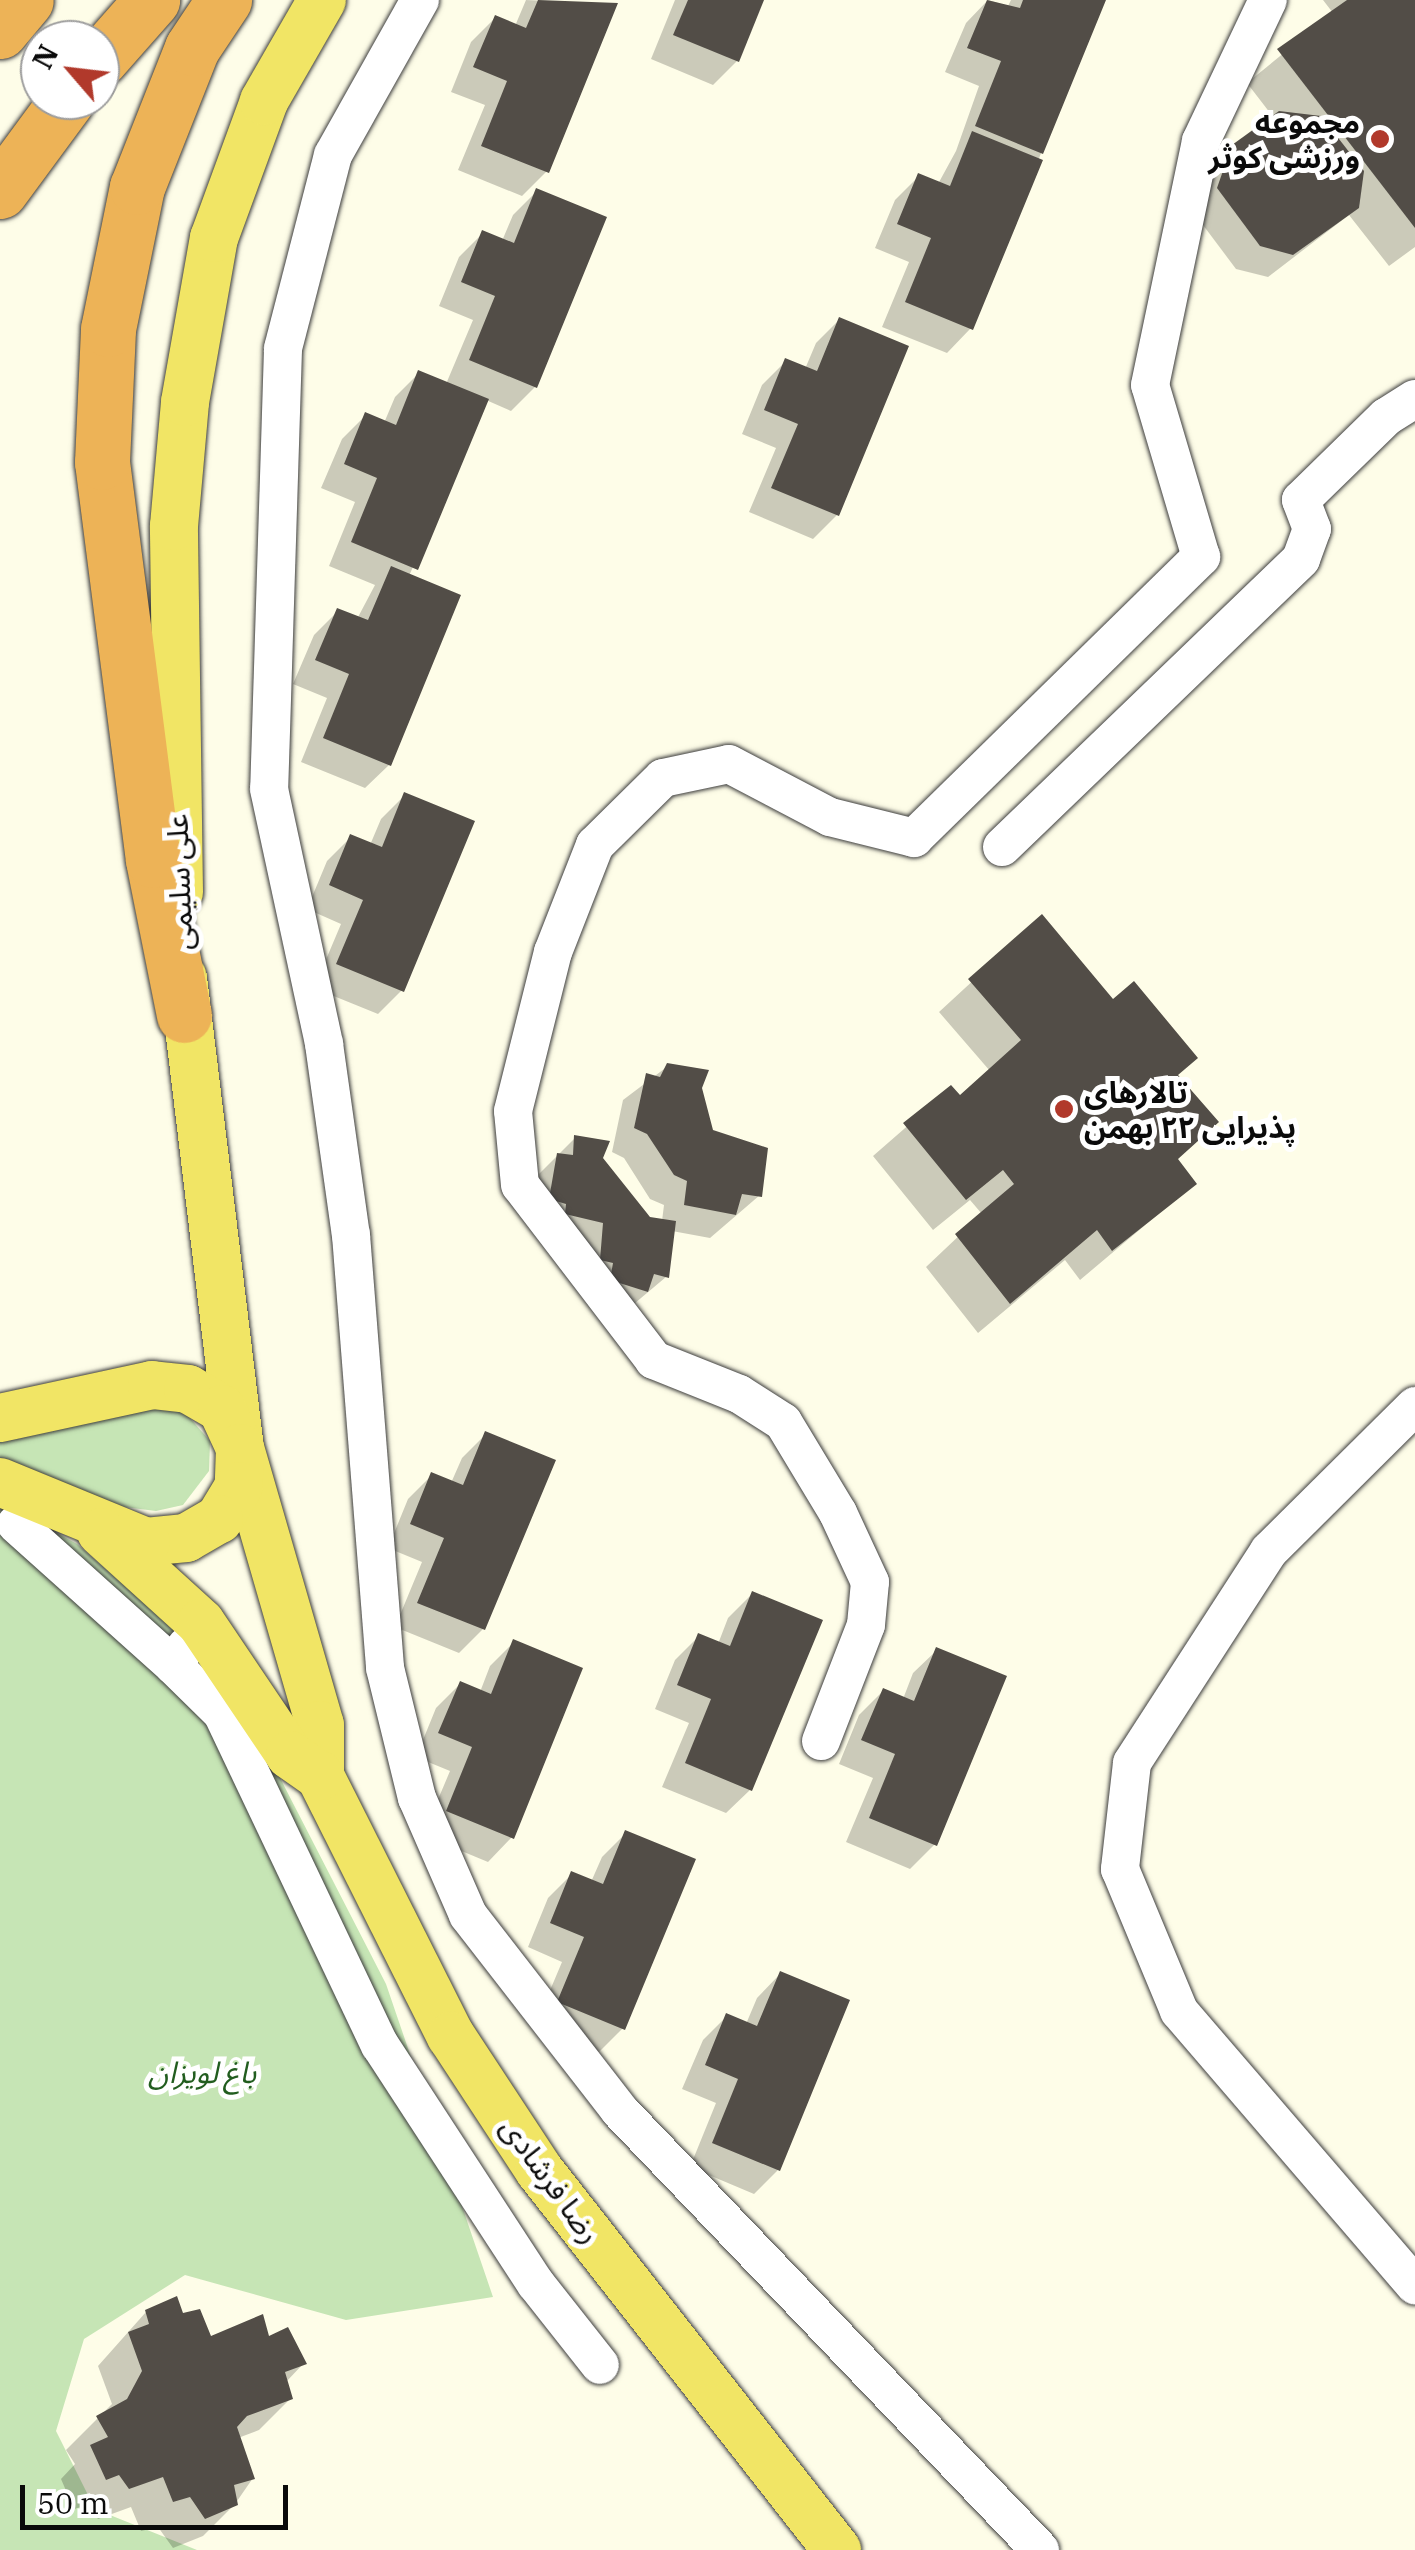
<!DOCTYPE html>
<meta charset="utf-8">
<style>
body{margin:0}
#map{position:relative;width:1415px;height:2550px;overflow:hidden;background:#fefde8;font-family:"IBM Plex Serif","Noto Sans Arabic",serif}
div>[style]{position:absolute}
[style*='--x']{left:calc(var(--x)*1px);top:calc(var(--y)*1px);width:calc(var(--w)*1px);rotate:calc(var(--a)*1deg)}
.green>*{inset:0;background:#c6e5b5}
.shadow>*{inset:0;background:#0003}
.building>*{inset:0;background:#524d47}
.roads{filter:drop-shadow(0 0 2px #3d3d3d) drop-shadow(0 0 2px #3d3d3d)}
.minor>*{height:38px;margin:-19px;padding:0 19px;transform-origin:19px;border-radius:19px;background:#fff}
.major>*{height:48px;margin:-24px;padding:0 24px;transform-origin:24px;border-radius:24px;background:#f1e565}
.highway>*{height:55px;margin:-27.5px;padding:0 27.5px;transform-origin:27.5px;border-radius:27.5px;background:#edb357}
.dots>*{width:28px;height:28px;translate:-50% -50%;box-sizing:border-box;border:5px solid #fff;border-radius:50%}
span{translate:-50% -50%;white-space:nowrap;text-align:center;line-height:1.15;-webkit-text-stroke:10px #fff;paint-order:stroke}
.poi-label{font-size:30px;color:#0a0a0a;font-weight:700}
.right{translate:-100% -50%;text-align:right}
.left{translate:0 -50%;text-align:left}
.street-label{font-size:30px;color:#0a0a0a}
.park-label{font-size:30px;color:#225d1f;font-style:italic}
.north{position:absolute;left:20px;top:20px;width:100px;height:100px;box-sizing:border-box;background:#fff;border:2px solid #9d9d9d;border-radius:50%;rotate:298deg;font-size:28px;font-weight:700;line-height:40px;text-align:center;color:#0a0a0a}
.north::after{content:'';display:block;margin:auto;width:35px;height:45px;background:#b1392b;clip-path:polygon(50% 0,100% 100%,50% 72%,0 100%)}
.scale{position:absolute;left:20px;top:2485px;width:268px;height:45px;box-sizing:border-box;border:5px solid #0a0a0a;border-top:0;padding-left:12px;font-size:30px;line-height:35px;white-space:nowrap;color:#0a0a0a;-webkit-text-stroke:8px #fff;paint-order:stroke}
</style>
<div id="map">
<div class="green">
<i style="clip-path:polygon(154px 1402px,182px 1409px,210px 1441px,209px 1471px,183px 1505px,156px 1511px,124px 1507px,0 1460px,0 1433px)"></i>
<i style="clip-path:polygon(0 1502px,77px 1544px,201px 1653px,261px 1741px,386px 1984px,493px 2297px,346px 2320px,185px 2275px,84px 2339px,56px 2431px,95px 2509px,197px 2550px,0 2550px)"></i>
</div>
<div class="shadow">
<i style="clip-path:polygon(526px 0,615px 4px,546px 172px,522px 196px,458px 170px,485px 105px,451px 92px,471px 42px,495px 18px,515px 26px)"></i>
<i style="clip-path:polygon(675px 0,762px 0,737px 61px,713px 85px,651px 59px)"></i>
<i style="clip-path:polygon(988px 0,1008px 6px,1011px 0,1103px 0,970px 329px,947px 353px,882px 327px,909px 262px,875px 248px,895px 200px,919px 176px,938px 184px,956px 151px,979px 86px,945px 72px,966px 23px)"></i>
<i style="clip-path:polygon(1323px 0,1415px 0,1415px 247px,1389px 266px,1349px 215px,1268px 277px,1236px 269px,1194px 213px,1209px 172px,1274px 118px,1247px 83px,1333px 13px)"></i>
<i style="clip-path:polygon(537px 191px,535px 387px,511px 411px,486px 400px,409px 576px,389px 765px,365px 788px,301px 762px,327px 698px,293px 684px,314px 635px,338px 611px,357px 619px,375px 585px,329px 566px,355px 502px,321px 488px,342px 439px,366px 415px,384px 423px,395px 397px,419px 373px,446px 384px,473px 320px,439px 306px,459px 257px,483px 233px,502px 241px,513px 215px)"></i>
<i style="clip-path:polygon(840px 319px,837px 515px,813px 539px,749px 512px,776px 448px,742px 434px,762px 385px,786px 361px,805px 369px,816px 343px)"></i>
<i style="clip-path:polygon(405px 795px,402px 990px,378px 1014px,314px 988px,341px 924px,307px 909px,327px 861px,351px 837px,370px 845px,381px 819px)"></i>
<i style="clip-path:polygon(1041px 918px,1176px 1076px,1176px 1161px,1194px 1184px,1080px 1280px,1065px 1260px,978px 1333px,926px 1267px,982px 1214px,970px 1200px,933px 1230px,873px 1156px,951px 1088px,959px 1099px,990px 1071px,939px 1012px)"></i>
<i style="clip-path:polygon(668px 1066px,700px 1088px,711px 1132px,760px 1195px,710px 1238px,672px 1231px,666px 1277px,622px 1314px,587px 1304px,591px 1287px,533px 1180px,575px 1138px,600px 1158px,649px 1219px,662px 1221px,664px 1205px,650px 1199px,624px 1158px,612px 1152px,623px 1100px)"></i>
<i style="clip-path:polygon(486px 1434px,483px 1629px,459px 1653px,395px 1627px,422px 1562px,388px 1548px,408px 1499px,432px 1475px,451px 1483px,462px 1458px)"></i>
<i style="clip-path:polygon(752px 1594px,750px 1790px,726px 1813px,662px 1787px,689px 1723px,655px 1709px,675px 1660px,699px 1636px,718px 1644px,728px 1618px)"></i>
<i style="clip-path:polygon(514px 1642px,511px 1838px,488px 1862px,423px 1835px,450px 1771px,416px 1757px,436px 1708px,460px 1684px,480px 1692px,490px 1666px)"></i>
<i style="clip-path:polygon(937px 1650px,934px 1845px,910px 1869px,846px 1842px,873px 1778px,839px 1764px,859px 1715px,883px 1691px,903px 1699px,913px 1673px)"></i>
<i style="clip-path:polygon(626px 1833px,623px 2028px,599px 2052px,535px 2026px,562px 1962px,528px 1947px,548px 1898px,572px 1874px,591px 1882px,602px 1857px)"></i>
<i style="clip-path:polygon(780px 1974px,778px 2170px,754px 2194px,690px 2167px,716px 2103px,682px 2089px,703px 2040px,727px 2016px,746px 2024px,757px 1998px)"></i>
<i style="clip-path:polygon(146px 2312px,181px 2316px,209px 2339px,267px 2339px,304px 2363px,286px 2382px,290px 2399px,259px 2430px,238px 2438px,253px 2478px,235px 2504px,203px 2536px,173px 2548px,158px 2527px,141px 2531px,131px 2507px,98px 2519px,88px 2505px,74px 2509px,61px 2479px,75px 2464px,66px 2450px,112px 2404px,98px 2366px)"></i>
</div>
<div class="building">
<i style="clip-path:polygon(538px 0,618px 3px,549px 173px,481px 146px,507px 81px,473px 67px,495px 15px,526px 28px)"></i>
<i style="clip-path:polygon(688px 0,764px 0,739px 62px,673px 35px)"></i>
<i style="clip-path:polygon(987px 0,1020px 8px,1023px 0,1106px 0,1043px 154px,975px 126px,1001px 61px,967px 48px)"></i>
<i style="clip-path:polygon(1347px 0,1415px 0,1415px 228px,1277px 49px)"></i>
<i style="clip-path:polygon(1279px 111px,1321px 116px,1364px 171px,1359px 208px,1293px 255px,1260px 246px,1217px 188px,1232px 145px)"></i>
<i style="clip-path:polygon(972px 131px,1043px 160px,973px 330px,905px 302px,931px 238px,897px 224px,918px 173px,950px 186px)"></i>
<i style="clip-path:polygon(536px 188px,607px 217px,537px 388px,469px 360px,495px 296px,461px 282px,482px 230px,514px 243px)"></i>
<i style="clip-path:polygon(839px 317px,909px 346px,839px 516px,771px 488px,798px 424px,764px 410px,785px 358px,817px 371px)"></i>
<i style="clip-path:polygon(418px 370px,489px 399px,418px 570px,351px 542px,377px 478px,344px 464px,365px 412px,396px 425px)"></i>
<i style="clip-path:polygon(391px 566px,461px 595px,391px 766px,323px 738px,349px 674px,315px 660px,337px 608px,368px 620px)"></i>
<i style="clip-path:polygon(404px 792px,475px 821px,404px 992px,336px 964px,363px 900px,329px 885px,350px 834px,382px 847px)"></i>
<i style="clip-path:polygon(1042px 914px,1113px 999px,1134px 981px,1198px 1058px,1178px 1075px,1219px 1122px,1178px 1159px,1197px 1184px,1112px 1251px,1097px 1230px,1010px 1304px,955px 1234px,1014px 1184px,1003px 1170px,966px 1200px,903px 1123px,951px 1085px,960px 1095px,1021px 1040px,968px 979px)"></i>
<i style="clip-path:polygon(667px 1063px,709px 1070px,702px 1088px,713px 1130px,768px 1148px,762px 1197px,742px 1194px,736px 1215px,684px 1205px,687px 1181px,674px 1175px,647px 1134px,634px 1128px,646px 1073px,660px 1077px)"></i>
<i style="clip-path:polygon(574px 1135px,610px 1141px,603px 1158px,650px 1217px,676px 1221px,669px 1278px,654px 1274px,648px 1292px,610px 1280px,613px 1263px,600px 1260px,603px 1223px,565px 1214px,566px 1204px,549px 1199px,557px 1153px,573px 1155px)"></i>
<i style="clip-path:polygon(485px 1431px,556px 1460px,485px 1630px,417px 1603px,444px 1538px,410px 1524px,431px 1472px,463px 1485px)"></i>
<i style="clip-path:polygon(752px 1591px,823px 1620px,752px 1791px,685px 1763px,711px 1699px,677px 1685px,698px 1633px,730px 1646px)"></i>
<i style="clip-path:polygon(513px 1639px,583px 1668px,514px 1839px,446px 1811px,472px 1747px,438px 1733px,460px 1681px,491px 1694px)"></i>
<i style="clip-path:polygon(936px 1647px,1007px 1676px,937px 1846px,869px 1818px,895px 1754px,861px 1740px,883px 1688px,914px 1701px)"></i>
<i style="clip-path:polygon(625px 1830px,696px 1859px,625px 2030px,557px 2002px,584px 1937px,550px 1923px,571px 1871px,603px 1884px)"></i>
<i style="clip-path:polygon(780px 1971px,850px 2000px,780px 2171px,712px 2143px,738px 2079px,705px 2065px,726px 2013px,757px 2026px)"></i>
<i style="clip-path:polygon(177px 2296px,183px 2313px,200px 2309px,211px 2336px,263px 2314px,269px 2336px,288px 2327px,307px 2364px,285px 2372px,293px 2399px,247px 2416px,237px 2427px,255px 2479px,234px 2485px,238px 2505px,205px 2519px,190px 2497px,173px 2502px,163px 2477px,129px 2489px,119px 2475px,106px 2480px,90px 2445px,108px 2437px,96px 2416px,127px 2399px,142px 2371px,128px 2332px,149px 2324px,145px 2310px)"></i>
</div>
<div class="roads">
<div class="minor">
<i style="--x:420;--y:0;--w:178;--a:119.3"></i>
<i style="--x:333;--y:155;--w:200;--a:104.5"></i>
<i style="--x:283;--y:349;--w:440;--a:91.8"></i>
<i style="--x:269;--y:789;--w:261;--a:77.8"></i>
<i style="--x:324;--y:1044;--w:193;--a:82"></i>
<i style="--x:351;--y:1235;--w:434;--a:85.5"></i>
<i style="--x:385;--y:1668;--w:134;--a:76.2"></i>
<i style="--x:417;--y:1798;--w:128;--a:66.4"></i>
<i style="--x:468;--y:1915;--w:247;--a:52.2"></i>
<i style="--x:619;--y:2110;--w:609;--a:46.26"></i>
<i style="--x:1002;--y:847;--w:415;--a:-43.9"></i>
<i style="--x:1301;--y:559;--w:32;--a:-70"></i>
<i style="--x:1312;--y:529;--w:31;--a:-111"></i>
<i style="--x:1301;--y:500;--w:119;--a:-44.3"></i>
<i style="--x:1386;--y:417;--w:34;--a:-32"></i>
<i style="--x:1415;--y:1406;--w:206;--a:135.2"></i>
<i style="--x:1269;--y:1551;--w:252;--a:122.9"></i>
<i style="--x:1132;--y:1763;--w:107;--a:96.5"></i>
<i style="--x:1120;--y:1869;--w:154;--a:67.4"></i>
<i style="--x:1179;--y:2011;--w:362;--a:49.3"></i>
<i style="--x:16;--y:1524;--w:212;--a:41.9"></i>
<i style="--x:174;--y:1666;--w:23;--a:-59"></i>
<i style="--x:174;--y:1666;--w:67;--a:44.4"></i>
<i style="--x:222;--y:1713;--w:368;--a:64.6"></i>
<i style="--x:380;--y:2045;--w:285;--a:56.9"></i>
<i style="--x:536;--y:2284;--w:103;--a:51.7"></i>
<i style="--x:821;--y:1741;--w:124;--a:-68.8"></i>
<i style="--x:866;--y:1625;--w:43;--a:-84.7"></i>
<i style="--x:870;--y:1582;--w:76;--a:-114.9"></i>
<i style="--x:838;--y:1513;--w:106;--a:-121.1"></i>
<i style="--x:783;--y:1422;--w:52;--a:-147.5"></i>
<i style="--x:739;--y:1394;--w:92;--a:-158.2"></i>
<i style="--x:654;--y:1360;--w:220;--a:-127.4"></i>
<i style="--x:520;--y:1185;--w:74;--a:-95.4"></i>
<i style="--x:513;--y:1111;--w:164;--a:-75.9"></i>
<i style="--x:553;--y:952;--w:115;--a:-68.6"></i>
<i style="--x:595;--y:845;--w:95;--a:-44.6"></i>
<i style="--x:663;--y:778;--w:67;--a:-12"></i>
<i style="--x:729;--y:764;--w:114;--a:27.7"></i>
<i style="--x:830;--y:817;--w:87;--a:14"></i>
<i style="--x:914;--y:838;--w:402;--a:-44.4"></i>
<i style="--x:1201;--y:557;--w:179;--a:-106.5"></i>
<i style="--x:1150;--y:385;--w:249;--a:-78.2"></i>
<i style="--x:1201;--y:141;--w:156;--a:-64.6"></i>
</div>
<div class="major">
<i style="--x:179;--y:892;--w:366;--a:-90.8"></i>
<i style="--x:174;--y:526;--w:124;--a:-84.9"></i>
<i style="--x:185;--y:402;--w:167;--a:-80"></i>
<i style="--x:214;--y:238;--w:146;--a:-69.9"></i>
<i style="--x:264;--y:101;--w:116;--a:-60.1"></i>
<i style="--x:183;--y:978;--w:473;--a:83.1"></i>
<i style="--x:240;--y:1448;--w:288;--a:73.9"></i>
<i style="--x:320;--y:1725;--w:51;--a:90"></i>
<i style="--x:320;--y:1776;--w:291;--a:63.3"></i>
<i style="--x:451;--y:2036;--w:160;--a:56.7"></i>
<i style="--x:539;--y:2170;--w:483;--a:51.9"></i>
<i style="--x:0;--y:1418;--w:156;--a:-12.2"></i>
<i style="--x:152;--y:1385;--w:36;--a:6"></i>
<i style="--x:188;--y:1389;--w:39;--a:30"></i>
<i style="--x:222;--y:1409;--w:43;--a:65.2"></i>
<i style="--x:240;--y:1448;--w:38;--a:92"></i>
<i style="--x:239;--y:1486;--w:39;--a:121"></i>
<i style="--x:219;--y:1519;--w:38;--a:150"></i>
<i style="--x:186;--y:1538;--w:40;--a:174.3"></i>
<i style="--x:146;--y:1542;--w:158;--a:-157.7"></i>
<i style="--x:101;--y:1532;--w:135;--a:42.3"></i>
<i style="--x:201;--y:1623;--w:159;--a:56"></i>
<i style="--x:290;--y:1755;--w:37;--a:35"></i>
</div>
<div class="highway">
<i style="--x:0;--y:31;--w:40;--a:-50"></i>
<i style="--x:100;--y:59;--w:79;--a:-48.6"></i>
<i style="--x:0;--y:191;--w:113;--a:-53.6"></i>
<i style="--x:184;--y:1015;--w:158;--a:-101.3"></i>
<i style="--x:153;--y:860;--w:401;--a:-97.3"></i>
<i style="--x:102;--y:462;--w:133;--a:-87.4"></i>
<i style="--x:108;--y:329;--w:145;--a:-78.5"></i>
<i style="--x:137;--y:187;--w:149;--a:-68.4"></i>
<i style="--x:192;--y:48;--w:58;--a:-56.3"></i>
</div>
</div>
<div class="dots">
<i style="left:1380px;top:139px;background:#b1392b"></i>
<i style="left:1064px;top:1109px;background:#b1392b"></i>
</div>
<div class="poi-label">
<span class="right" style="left:1360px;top:139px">مجموعه<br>ورزشی کوثر</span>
<span class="left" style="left:1084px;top:1109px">تالارهای<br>پذیرایی ۲۲ بهمن</span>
</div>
<div class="street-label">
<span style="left:179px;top:882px;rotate:-92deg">علی سلیمی</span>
<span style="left:551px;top:2180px;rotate:54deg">رضا فرشادی</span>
</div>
<div class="park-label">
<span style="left:202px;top:2072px">باغ لویزان</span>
</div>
<div class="north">N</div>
<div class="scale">50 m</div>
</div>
